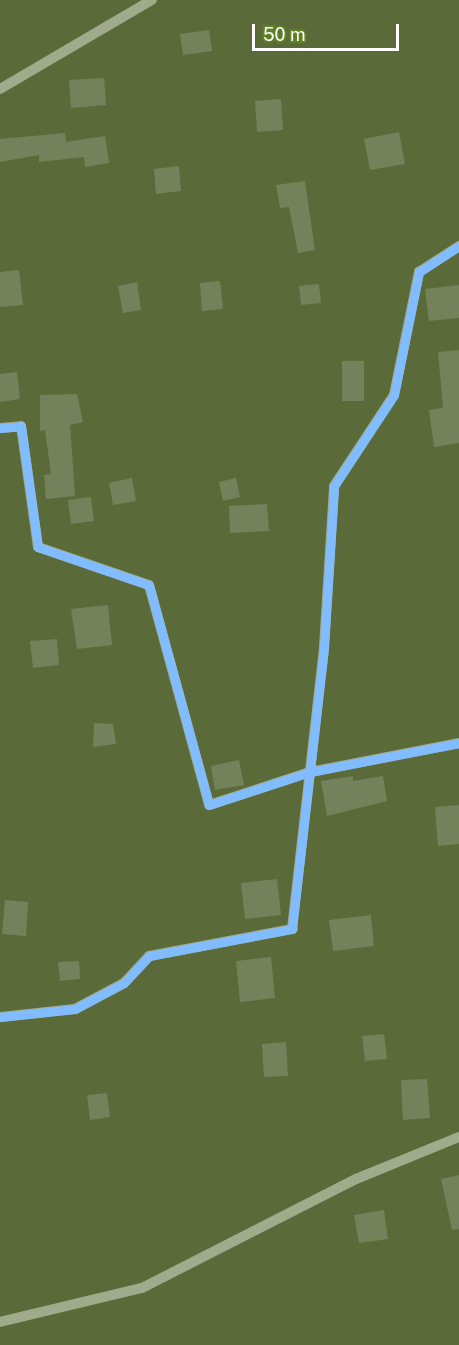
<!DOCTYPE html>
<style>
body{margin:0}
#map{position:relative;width:459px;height:1345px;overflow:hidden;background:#5a6b39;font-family:"Public Sans",sans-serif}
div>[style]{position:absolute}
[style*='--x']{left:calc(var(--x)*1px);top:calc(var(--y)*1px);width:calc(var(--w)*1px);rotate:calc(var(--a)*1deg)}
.building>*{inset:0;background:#74825b}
.minor>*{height:10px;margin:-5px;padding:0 5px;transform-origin:5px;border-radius:5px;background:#a0ab8b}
.cycleway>*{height:9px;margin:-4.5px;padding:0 4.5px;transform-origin:4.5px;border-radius:4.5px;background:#80bcff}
span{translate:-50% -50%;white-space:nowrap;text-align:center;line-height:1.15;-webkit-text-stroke:6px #608024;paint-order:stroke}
.scale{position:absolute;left:252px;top:24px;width:147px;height:27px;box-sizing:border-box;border:3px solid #fff;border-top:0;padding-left:8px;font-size:18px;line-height:21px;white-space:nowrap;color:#fff;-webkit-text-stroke:4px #608024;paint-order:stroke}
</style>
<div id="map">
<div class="building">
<i style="clip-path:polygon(209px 30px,212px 51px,183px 55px,180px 34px)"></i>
<i style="clip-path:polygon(104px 78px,106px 105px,71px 108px,69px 80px)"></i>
<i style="clip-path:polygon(281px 99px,283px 130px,257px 132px,255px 101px)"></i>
<i style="clip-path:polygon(399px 132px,405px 164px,370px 170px,364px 139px)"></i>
<i style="clip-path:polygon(65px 133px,66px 142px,105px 136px,109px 163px,85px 167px,84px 157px,39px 162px,39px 155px,0 162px,0 139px)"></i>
<i style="clip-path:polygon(179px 166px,181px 191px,156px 194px,154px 169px)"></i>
<i style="clip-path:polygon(305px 181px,315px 250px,298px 253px,289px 207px,280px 208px,276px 185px)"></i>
<i style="clip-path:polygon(19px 270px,23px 305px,0 307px,0 272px)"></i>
<i style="clip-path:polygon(220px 281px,223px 309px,202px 311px,200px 283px)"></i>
<i style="clip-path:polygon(137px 282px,141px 310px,123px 313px,118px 286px)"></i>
<i style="clip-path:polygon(319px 284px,321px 303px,301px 305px,299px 286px)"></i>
<i style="clip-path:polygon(459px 285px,459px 318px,429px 321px,425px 289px)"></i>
<i style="clip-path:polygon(459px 350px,459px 443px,434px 447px,429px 410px,443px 408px,438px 352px)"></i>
<i style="clip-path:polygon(342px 361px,364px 361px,364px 401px,342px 401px)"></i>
<i style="clip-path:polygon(17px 372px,20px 399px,0 402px,0 374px)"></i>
<i style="clip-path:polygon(77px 394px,83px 422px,70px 425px,75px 496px,46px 499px,44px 475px,51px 474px,45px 430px,40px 431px,40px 395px)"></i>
<i style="clip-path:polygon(132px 478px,136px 501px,113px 505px,109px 483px)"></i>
<i style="clip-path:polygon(236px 478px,240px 497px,223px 501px,219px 482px)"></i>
<i style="clip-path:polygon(91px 497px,94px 521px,71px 524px,68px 500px)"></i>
<i style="clip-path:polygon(267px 504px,269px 531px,230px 533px,229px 506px)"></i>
<i style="clip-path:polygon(108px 605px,112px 645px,77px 649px,71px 609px)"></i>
<i style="clip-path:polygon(57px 639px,59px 665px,33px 668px,30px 641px)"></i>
<i style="clip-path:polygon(94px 723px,113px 724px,116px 744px,93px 747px)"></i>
<i style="clip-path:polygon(239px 760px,244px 785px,215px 790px,211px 766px)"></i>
<i style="clip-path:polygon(353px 776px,353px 781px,383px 776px,387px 801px,327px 816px,321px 781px)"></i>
<i style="clip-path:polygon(459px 805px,459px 844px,438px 846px,435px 807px)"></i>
<i style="clip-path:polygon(277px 879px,281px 915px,245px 919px,241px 883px)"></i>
<i style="clip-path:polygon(5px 900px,28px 902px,26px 936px,2px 934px)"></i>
<i style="clip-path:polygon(371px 915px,374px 946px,333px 951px,329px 920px)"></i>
<i style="clip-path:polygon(271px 957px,275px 998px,240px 1002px,236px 961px)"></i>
<i style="clip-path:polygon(79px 961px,80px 979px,60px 981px,58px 962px)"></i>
<i style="clip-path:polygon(384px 1034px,387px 1059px,365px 1061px,362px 1036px)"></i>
<i style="clip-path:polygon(286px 1042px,288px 1076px,264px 1077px,262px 1044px)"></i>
<i style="clip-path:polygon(427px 1079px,430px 1118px,403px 1120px,401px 1080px)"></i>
<i style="clip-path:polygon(107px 1093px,110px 1117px,90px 1120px,87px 1095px)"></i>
<i style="clip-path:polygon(459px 1175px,459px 1229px,452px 1230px,441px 1179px)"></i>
<i style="clip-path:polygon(384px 1210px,388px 1239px,359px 1243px,354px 1215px)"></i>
</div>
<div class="minor">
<i style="--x:0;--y:89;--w:176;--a:-30.4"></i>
<i style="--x:0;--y:428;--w:21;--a:-5"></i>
<i style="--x:21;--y:426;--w:122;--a:82"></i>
<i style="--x:38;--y:547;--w:117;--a:18.9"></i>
<i style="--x:149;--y:585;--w:228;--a:74.7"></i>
<i style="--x:209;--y:805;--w:106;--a:-18.1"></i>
<i style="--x:310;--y:772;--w:152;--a:-11"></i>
<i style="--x:0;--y:1017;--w:75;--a:-6.1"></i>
<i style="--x:75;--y:1009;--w:55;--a:-28"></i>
<i style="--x:124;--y:983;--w:37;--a:-47"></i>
<i style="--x:149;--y:956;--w:146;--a:-10.7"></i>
<i style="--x:292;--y:929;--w:284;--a:-83.5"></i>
<i style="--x:324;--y:647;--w:161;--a:-86.4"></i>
<i style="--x:334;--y:486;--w:109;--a:-56.6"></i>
<i style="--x:394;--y:395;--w:126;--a:-78.5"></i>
<i style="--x:419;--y:272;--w:48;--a:-33"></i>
<i style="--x:0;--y:1322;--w:146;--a:-13.5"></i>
<i style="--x:142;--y:1288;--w:240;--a:-27"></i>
<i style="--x:356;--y:1179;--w:111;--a:-22.2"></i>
</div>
<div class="cycleway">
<i style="--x:0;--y:428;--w:21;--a:-5"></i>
<i style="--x:21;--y:426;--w:122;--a:82"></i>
<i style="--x:38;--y:547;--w:117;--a:18.9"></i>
<i style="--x:149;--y:585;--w:228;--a:74.7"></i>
<i style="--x:209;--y:805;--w:106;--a:-18.1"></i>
<i style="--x:310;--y:772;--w:152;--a:-11"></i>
<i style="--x:0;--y:1017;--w:75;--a:-6.1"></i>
<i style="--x:75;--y:1009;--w:55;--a:-28"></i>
<i style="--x:124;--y:983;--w:37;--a:-47"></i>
<i style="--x:149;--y:956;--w:146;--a:-10.7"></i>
<i style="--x:292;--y:929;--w:284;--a:-83.5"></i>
<i style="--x:324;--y:647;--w:161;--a:-86.4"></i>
<i style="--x:334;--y:486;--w:109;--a:-56.6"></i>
<i style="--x:394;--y:395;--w:126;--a:-78.5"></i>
<i style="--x:419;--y:272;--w:48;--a:-33"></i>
</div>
<div class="scale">50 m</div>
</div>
